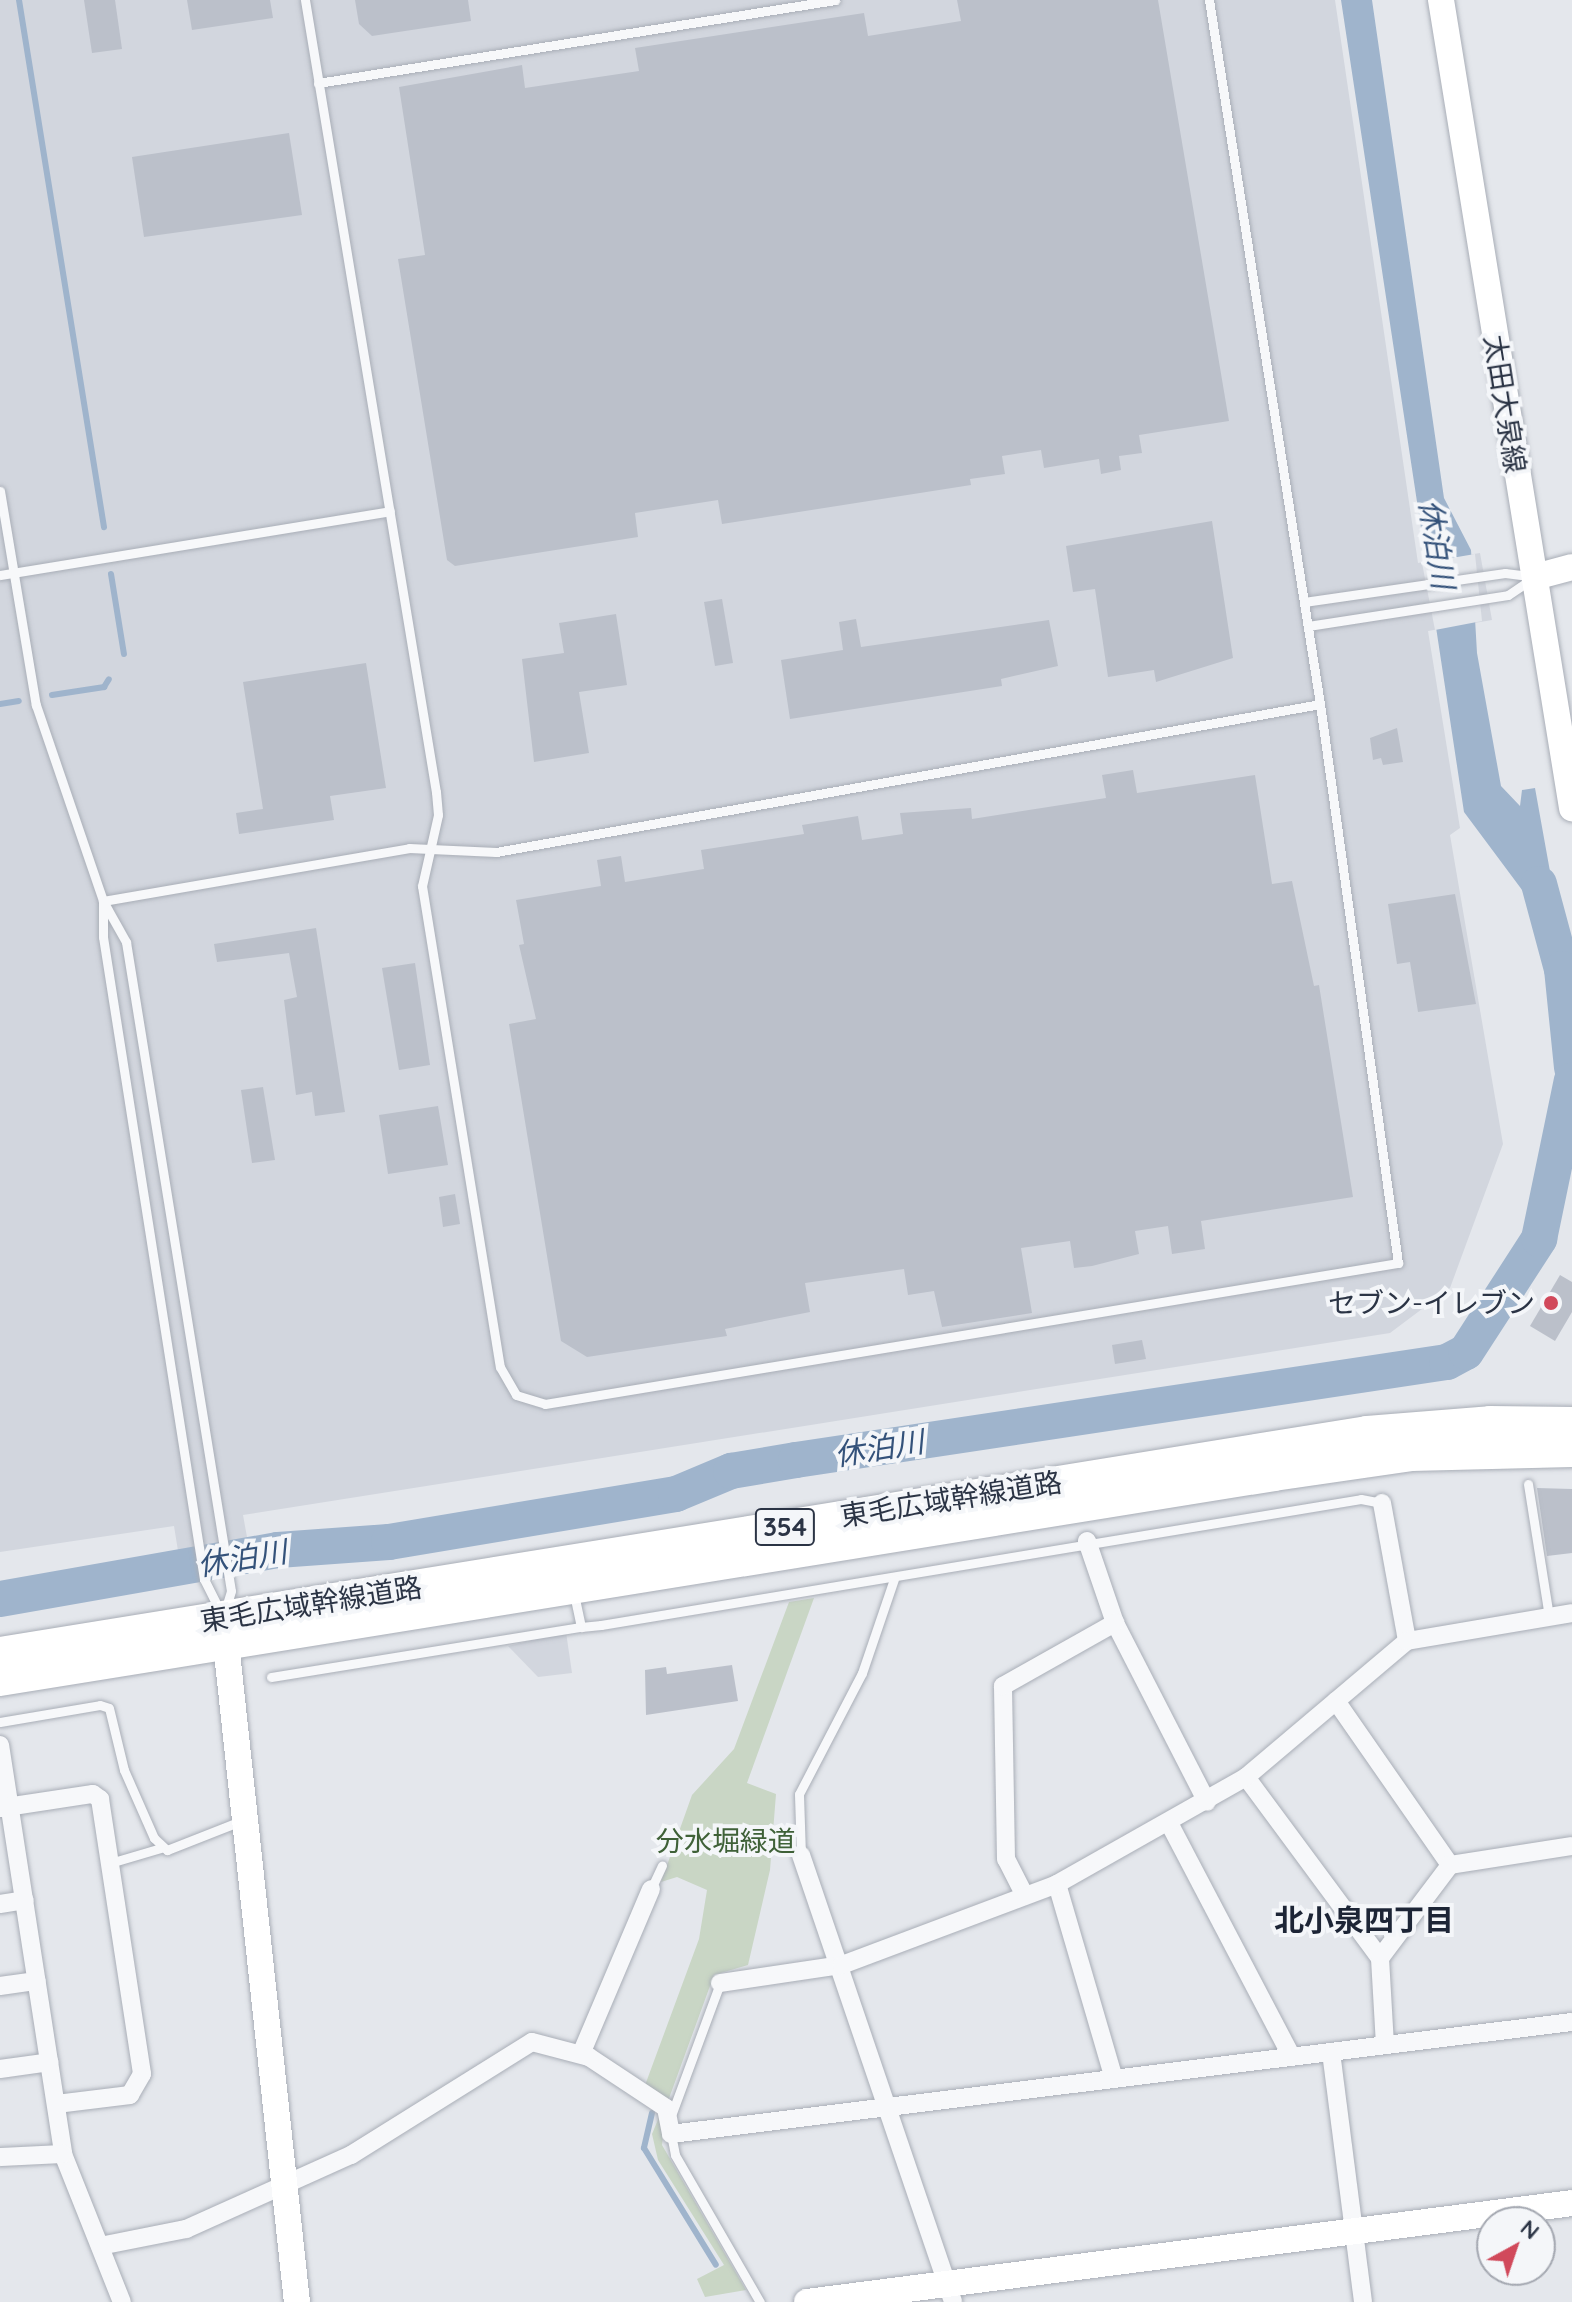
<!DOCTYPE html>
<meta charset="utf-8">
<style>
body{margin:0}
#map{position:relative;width:1572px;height:2302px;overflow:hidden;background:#e4e7ec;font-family:Quicksand,"Noto Sans JP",sans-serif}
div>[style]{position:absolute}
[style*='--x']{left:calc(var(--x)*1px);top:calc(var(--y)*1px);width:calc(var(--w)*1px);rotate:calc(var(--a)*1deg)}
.built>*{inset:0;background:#d2d6de}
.green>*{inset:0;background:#c9d6c5}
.water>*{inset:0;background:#9fb4cc}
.pier>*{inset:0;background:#e4e7ec}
.stream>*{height:6px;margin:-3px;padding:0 3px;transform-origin:3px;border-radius:3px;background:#9fb4cc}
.river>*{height:36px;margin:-18px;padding:0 18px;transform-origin:18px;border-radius:18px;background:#9fb4cc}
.building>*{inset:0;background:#bbc0ca}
.roads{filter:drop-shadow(0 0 2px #a9aeb7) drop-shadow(0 0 2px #a9aeb7)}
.lane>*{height:9px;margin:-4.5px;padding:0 4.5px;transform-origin:4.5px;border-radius:4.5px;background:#f7f8fa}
.street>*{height:18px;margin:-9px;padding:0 9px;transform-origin:9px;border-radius:9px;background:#f7f8fa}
.secondary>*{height:26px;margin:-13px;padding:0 13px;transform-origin:13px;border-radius:13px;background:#fff}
.highway>*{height:32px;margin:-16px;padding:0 16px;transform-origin:16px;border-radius:16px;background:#fff}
.dots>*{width:22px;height:22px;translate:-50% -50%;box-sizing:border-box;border:4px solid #f4f6f9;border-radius:50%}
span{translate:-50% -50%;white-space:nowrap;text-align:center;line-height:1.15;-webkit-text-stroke:8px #f4f6f9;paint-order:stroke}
.shield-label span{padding:2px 6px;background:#f4f6f9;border:2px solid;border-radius:6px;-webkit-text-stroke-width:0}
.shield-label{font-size:26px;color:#2b3445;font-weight:700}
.street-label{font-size:28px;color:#2b3445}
.poi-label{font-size:28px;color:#2b3445}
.right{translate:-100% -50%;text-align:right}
.park-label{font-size:28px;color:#3f6138}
.water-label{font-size:30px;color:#34527a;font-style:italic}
.neighbourhood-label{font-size:30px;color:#1d2536;font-weight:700}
.north{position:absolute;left:1476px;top:2206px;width:80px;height:80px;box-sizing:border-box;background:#f4f6f9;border:2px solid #a4a8b1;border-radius:50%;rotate:40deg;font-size:22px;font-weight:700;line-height:32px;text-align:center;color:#2b3445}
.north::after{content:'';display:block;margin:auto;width:28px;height:36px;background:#d1495b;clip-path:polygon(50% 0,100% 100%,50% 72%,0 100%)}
</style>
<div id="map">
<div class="built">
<i style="clip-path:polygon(0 0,1335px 0,1418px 563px,1480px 553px,1492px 620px,1428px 631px,1460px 828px,1450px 835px,1503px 1144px,1450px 1288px,1390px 1333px,243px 1515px,253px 1570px,183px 1582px,174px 1526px,0 1552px)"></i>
<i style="clip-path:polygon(566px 1632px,572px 1673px,538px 1677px,508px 1646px)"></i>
</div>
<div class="green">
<i style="clip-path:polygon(814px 1598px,747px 1783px,776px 1794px,770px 1870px,748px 1965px,714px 1975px,668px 2101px,644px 2088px,699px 1939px,707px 1890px,677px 1877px,661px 1882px,692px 1795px,734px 1749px,789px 1602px)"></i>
<i style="clip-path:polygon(660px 2115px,665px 2120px,662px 2145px,746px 2290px,705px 2297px,697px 2279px,724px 2265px,658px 2160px,652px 2134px)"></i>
</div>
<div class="water">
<i style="clip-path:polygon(1341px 0,1372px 0,1444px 498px,1471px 550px,1477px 653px,1501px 786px,1520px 806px,1522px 790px,1535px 788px,1558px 916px,1552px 930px,1464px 812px)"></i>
</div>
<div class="pier">
<i style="clip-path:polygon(1475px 554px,1482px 621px,1435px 630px,1422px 563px)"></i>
</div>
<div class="stream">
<i style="--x:19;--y:0;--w:534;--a:80.84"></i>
<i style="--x:111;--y:574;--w:81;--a:80.8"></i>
<i style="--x:52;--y:695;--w:53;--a:-8.7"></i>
<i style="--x:104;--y:687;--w:9;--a:-58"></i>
<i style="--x:0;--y:704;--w:19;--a:-9"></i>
<i style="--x:652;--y:2113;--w:36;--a:103"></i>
<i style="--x:644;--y:2148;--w:137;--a:58.4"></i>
</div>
<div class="river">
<i style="--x:1539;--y:884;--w:88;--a:74.9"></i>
<i style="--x:1562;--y:969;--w:99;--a:84.2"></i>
<i style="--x:0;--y:1599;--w:282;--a:-10"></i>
<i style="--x:278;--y:1550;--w:111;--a:-4.1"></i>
<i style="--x:389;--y:1542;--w:291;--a:-9.5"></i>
<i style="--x:676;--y:1494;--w:60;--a:-22.7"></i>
<i style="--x:731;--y:1471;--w:66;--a:-9.6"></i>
<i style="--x:796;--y:1460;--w:658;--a:-8.56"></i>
<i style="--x:1447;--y:1362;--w:21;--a:-28"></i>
<i style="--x:1466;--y:1352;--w:135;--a:-57.1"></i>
<i style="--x:1539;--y:1239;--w:162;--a:-78.3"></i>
</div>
<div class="building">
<i style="clip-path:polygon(84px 0,115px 0,122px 49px,92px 53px)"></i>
<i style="clip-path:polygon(187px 0,270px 0,273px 18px,192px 30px)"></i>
<i style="clip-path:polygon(355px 0,468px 0,471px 21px,372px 36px,359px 24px)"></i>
<i style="clip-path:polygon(957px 0,1158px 0,1229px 421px,1139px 435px,1142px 453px,1119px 456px,1121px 470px,1101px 474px,1099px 459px,1044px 468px,1041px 450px,1002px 456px,1005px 474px,970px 479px,971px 485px,722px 524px,718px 500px,635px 513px,638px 537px,455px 566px,447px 560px,398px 259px,425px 255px,399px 87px,522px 65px,525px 88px,639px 71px,635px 48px,864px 13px,868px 36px,961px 21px)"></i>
<i style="clip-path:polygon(289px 133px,302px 215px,144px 237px,132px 157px)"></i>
<i style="clip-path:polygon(1212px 521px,1233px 658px,1156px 682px,1154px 670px,1108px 677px,1095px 589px,1073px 592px,1066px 546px)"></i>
<i style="clip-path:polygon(722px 599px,733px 663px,715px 666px,704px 602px)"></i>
<i style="clip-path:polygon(616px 614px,627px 685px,579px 692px,589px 753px,534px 762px,522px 659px,564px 653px,559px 623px)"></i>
<i style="clip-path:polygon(856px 619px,861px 647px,1049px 620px,1058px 666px,1001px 679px,1002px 686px,790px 719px,781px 660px,843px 650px,839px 622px)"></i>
<i style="clip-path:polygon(366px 663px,386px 788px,330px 796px,334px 820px,239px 834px,236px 813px,263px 809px,243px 682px)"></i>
<i style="clip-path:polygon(1397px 728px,1403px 762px,1383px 765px,1381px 758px,1373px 760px,1370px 738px)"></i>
<i style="clip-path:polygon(1133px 770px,1137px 793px,1255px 775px,1272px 884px,1292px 881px,1314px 986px,1319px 985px,1353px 1197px,1201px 1221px,1205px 1249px,1172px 1254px,1168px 1226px,1135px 1231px,1139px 1254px,1092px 1266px,1074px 1268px,1070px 1241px,1021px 1248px,1032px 1313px,942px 1327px,934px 1291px,908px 1295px,904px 1269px,805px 1283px,810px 1312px,725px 1329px,727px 1336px,587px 1357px,561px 1341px,509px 1024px,536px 1019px,519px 945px,524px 944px,516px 900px,601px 886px,597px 860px,621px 856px,625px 882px,704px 869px,701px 850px,804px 834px,802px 825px,858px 816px,862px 840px,903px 834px,900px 813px,971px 808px,972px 819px,1106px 798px,1102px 775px)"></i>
<i style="clip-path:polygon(1455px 894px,1476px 1004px,1418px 1012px,1410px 962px,1397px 964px,1388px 904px)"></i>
<i style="clip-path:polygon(316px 928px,345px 1112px,315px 1116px,312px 1092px,296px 1095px,284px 1000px,297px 997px,289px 953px,217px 962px,214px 944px)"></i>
<i style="clip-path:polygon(415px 963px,430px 1065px,399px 1070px,382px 968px)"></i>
<i style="clip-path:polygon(263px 1087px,275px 1160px,252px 1163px,241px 1090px)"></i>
<i style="clip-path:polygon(438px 1106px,448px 1165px,388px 1174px,379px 1115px)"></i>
<i style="clip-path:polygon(455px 1194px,460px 1224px,443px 1227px,439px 1197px)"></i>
<i style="clip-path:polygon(1560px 1275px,1572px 1282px,1572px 1312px,1555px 1341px,1530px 1326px)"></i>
<i style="clip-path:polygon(1142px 1340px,1146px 1359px,1115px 1364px,1112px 1345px)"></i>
<i style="clip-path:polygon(1537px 1488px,1572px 1489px,1572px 1553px,1547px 1556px)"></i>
<i style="clip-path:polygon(732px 1665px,738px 1701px,646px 1715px,645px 1670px,666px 1667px,667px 1674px)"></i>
</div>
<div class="roads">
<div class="lane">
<i style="--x:305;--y:0;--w:803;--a:80.61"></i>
<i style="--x:436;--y:792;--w:23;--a:85"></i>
<i style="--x:438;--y:815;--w:73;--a:102.7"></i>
<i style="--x:422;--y:886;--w:487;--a:80.8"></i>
<i style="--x:500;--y:1367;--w:32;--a:60"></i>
<i style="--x:516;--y:1395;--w:30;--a:17"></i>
<i style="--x:545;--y:1404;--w:865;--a:-9.39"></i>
<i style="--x:1398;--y:1263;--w:564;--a:-97.94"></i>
<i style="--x:1320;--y:704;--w:713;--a:-98.96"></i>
<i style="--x:318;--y:83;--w:524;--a:-9.12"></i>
<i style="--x:0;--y:491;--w:217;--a:80.5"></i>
<i style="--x:36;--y:705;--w:207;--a:71.1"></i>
<i style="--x:103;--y:901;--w:311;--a:-9.8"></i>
<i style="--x:409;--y:848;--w:87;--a:2.6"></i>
<i style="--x:496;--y:852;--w:837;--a:-10.18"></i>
<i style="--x:0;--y:575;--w:395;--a:-9.3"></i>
<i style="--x:1304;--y:602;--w:203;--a:-8.2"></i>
<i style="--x:1505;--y:573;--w:26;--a:7"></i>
<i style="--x:1308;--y:626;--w:202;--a:-8.8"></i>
<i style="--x:1508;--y:595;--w:29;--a:-34"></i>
<i style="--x:103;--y:901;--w:47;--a:60.7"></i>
<i style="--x:126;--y:942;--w:657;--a:80.81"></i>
<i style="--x:231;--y:1591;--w:27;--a:107"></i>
<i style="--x:223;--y:1617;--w:42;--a:-116.6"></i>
<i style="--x:204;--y:1579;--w:650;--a:-98.94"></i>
<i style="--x:103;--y:937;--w:36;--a:-90"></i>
<i style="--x:1528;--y:1484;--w:134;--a:81"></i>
<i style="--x:574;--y:1594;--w:34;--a:78"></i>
<i style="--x:581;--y:1627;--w:20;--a:-6"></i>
<i style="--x:601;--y:1625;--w:770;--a:-9.41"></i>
<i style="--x:1361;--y:1499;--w:21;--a:11"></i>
<i style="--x:271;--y:1677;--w:314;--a:-9.2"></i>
<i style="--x:0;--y:1722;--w:101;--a:-9.6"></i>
<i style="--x:100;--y:1705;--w:9;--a:18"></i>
<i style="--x:109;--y:1708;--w:64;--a:76.4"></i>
<i style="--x:124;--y:1770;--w:74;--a:66.2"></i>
<i style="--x:154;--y:1838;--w:18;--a:43"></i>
<i style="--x:167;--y:1850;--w:82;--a:-21.5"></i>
<i style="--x:801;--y:1855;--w:61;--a:-91.9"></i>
<i style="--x:799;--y:1794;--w:136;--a:-62.5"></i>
<i style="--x:862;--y:1673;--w:99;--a:-71.2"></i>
<i style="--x:110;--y:1863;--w:53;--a:-16.4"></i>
<i style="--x:651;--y:1889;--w:26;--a:-65"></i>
<i style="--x:672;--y:2113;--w:139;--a:-69.7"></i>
<i style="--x:671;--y:2134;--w:21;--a:79"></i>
<i style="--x:675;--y:2155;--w:170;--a:60"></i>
</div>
<div class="street">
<i style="--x:1382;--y:1503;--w:140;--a:79.7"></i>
<i style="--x:1087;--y:1541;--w:87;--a:71.1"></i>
<i style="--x:1115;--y:1623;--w:201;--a:62.8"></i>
<i style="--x:1336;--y:1701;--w:200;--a:55.2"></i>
<i style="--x:1450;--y:1865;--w:123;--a:-8.9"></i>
<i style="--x:0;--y:1745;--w:414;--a:81.2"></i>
<i style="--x:63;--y:2154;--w:159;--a:68.3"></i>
<i style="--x:1246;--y:1777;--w:225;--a:53.5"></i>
<i style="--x:0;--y:1808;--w:94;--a:-8.6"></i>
<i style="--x:93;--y:1794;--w:9;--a:36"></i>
<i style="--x:100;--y:1799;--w:278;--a:81.3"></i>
<i style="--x:142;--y:2074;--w:24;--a:120"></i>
<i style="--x:130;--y:2095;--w:74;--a:173"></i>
<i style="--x:1169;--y:1823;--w:264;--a:62.3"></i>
<i style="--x:801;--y:1855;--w:472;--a:71.2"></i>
<i style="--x:1057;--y:1884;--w:203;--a:73.7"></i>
<i style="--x:1024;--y:1894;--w:39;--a:-117"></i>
<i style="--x:1006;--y:1859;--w:173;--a:-91"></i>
<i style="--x:1003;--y:1686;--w:129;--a:-29.4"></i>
<i style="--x:0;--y:1904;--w:25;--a:-9"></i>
<i style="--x:720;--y:1983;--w:123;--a:-8.4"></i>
<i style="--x:842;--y:1965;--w:230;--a:-20.6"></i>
<i style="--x:1057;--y:1884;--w:217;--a:-29.5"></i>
<i style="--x:1246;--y:1777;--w:211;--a:-40.2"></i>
<i style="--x:1407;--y:1641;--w:167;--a:-9.6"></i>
<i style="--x:0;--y:1986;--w:37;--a:-8"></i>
<i style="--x:1385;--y:2045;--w:87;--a:-93.3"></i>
<i style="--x:1380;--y:1958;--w:116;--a:-53"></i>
<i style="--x:1331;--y:2052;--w:252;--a:82.7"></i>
<i style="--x:581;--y:2054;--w:179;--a:-67"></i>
<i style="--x:0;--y:2069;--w:50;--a:-8"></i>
<i style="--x:0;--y:2157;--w:63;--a:-2.7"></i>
<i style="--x:100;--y:2246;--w:88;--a:-11.2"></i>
<i style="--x:186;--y:2229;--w:181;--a:-24.2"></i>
<i style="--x:351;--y:2155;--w:213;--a:-32"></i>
<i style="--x:532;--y:2042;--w:59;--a:14.7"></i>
<i style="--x:589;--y:2057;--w:92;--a:33.5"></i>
<i style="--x:666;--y:2108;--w:26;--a:79"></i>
<i style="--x:671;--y:2134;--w:908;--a:-7.09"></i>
</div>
<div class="secondary">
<i style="--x:1441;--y:0;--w:819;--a:80.79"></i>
<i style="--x:1535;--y:577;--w:38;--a:-15"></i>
<i style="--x:224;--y:1625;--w:681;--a:83.85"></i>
<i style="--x:807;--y:2302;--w:771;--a:-7.37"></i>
</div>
<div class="highway">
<i style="--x:0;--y:1653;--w:1385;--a:-9.18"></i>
<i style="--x:1367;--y:1432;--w:123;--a:-4.6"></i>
<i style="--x:1490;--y:1422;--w:82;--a:0.7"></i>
<i style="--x:0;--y:1680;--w:1290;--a:-9.14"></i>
<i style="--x:1274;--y:1475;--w:138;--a:-8.3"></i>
<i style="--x:1411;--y:1455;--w:161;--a:-1.4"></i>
</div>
</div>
<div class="dots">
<i style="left:1551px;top:1303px;background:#d1495b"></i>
</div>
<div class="shield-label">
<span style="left:785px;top:1527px">354</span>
</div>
<div class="street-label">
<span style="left:1505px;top:404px;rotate:81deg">太田大泉線</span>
<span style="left:951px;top:1499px;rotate:-9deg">東毛広域幹線道路</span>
<span style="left:311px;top:1604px;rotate:-9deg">東毛広域幹線道路</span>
</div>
<div class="poi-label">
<span class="right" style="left:1535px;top:1303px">セブン-イレブン</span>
</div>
<div class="park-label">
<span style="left:726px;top:1841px">分水堀緑道</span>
</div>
<div class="water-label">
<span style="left:1437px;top:544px;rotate:81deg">休泊川</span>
<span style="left:879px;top:1448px;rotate:-9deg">休泊川</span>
<span style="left:242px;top:1558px;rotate:-9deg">休泊川</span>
</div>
<div class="neighbourhood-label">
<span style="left:1364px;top:1920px">北小泉四丁目</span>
</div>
<div class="north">N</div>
</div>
